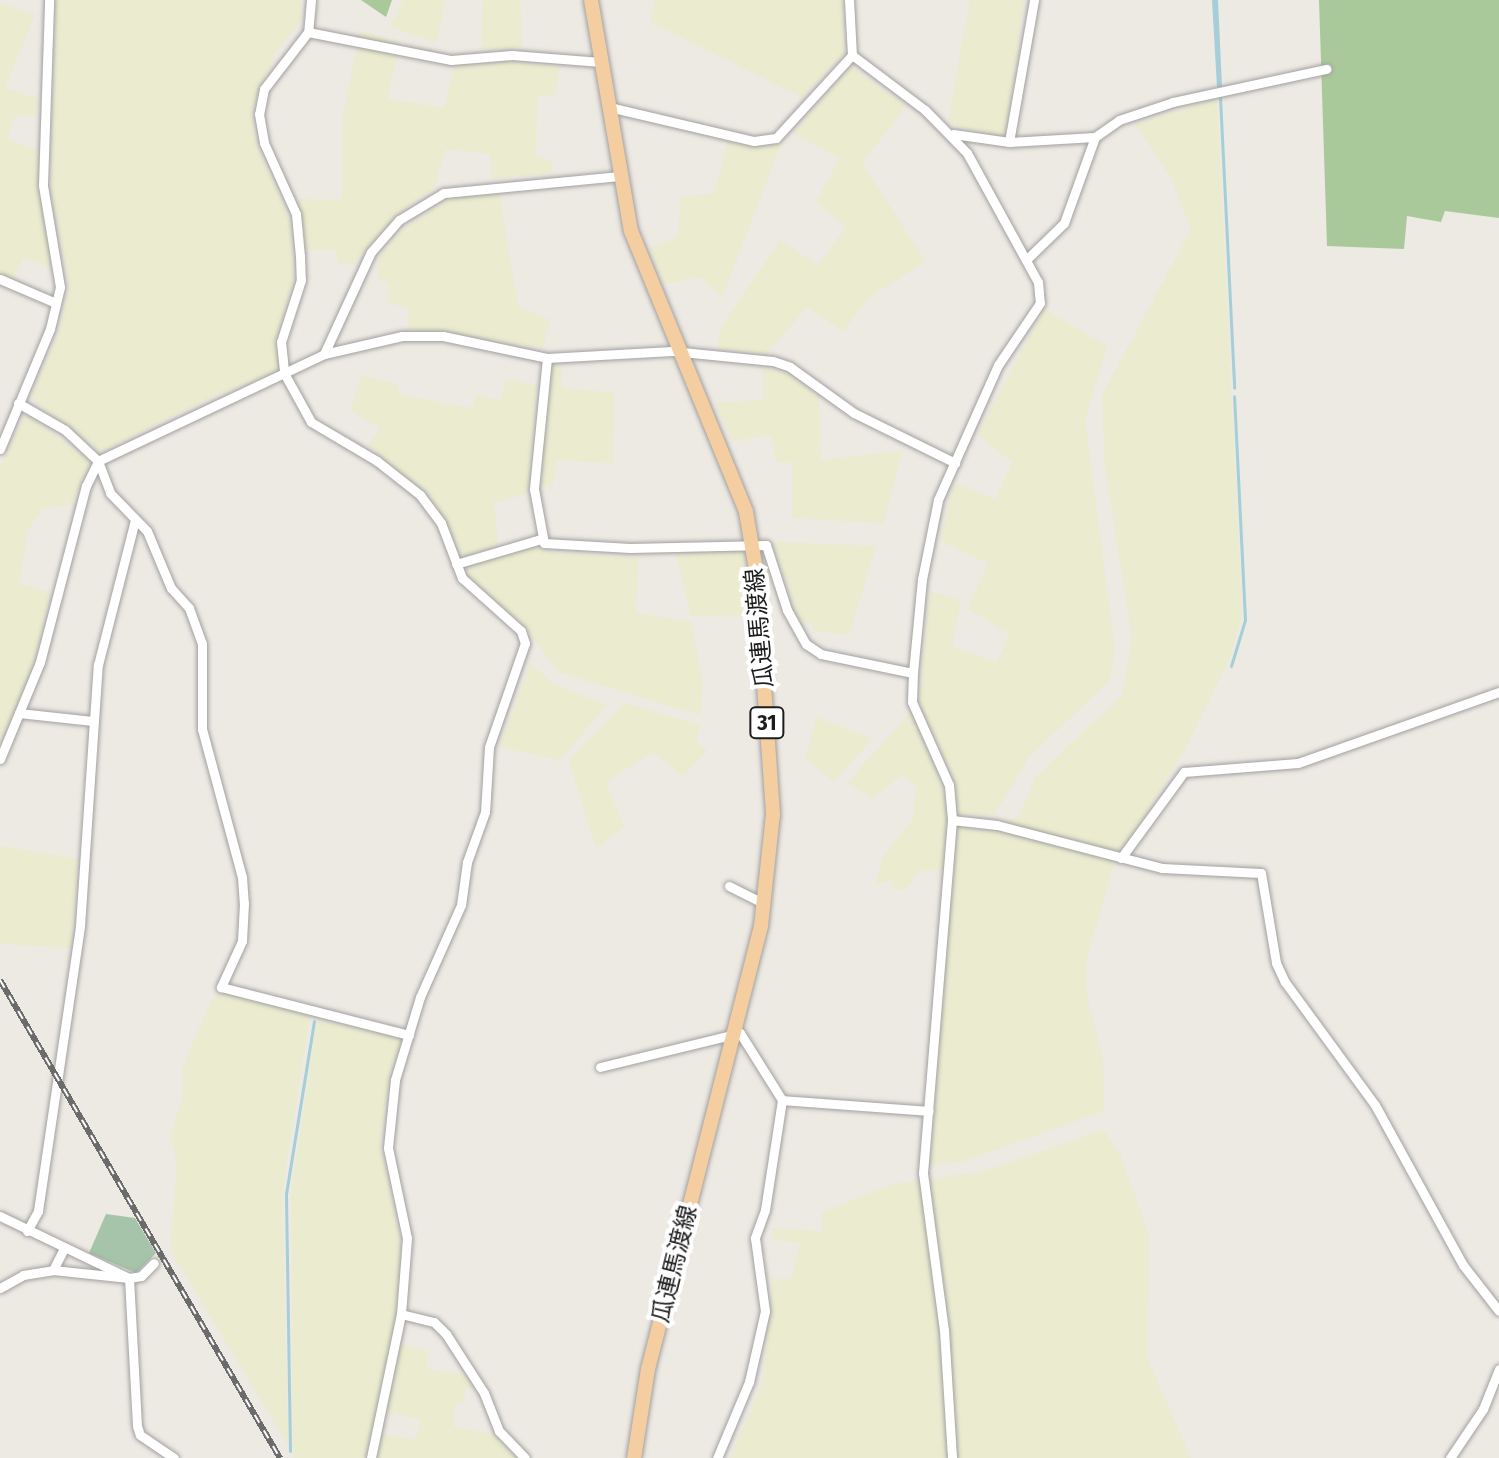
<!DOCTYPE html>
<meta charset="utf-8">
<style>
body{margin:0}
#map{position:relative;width:1499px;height:1458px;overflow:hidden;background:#ede9e3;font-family:"Fira Sans Condensed","Noto Sans JP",sans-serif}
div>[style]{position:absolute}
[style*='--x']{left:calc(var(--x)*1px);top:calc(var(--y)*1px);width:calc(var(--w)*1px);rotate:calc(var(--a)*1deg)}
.farmland>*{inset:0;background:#eaebcf}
.forest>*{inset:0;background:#aac99b}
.cemetery>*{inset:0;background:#a6c4a9}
.water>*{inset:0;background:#a6ced8}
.stream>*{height:3px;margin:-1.5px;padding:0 1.5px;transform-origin:1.5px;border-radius:1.5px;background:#a6ced8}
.roads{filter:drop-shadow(0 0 2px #a1a1a1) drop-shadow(0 0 2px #a1a1a1)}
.minor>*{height:9px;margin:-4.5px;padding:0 4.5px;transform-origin:4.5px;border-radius:4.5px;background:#fff}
.primary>*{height:14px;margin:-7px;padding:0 7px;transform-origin:7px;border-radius:7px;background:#f4cda1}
.rail>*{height:6px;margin-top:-3px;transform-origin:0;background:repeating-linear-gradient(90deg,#fff 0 9px,#6b6b6b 0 18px);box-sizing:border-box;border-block:2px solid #6b6b6b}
span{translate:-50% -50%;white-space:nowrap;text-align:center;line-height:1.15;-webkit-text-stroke:8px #fff;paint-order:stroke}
.shield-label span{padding:2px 6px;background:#fff;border:2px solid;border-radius:6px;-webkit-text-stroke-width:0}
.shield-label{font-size:22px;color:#1d1d1d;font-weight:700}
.street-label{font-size:24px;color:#1d1d1d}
</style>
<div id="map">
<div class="farmland">
<i style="clip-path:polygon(56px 0,300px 0,302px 19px,275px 55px,252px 113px,256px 142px,291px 223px,293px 281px,275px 341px,280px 372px,214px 396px,100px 452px,35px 401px,32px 393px,59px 332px,69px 287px,51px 188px)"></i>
<i style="clip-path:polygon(403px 0,445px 0,437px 42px,390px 27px)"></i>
<i style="clip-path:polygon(483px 0,520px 0,522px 47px,481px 50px)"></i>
<i style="clip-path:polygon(655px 0,842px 0,844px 54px,802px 97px,650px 22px)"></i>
<i style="clip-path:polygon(970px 0,1024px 0,1005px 141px,948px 123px)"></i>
<i style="clip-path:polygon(0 3px,35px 15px,5px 88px,39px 99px,36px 116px,15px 116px,7px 139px,37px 150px,51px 268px,23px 258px,13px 281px,0 276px)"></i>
<i style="clip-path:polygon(360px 31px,400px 42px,387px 99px,445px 108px,454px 66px,512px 61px,560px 67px,555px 95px,537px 96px,536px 156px,552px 161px,552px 173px,492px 179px,490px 154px,445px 149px,434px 189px,401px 211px,354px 264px,338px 263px,336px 250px,305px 250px,297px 199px,342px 200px,342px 120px)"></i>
<i style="clip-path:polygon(851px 67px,906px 106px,862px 163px,925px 261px,869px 298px,843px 331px,807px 307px,766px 354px,717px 349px,722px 326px,780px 240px,818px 265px,845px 228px,816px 201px,840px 158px,793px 133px)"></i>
<i style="clip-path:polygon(1217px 99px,1242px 616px,1228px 662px,1185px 749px,1113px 868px,1087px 958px,1087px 996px,1103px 1059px,1104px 1111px,964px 1161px,930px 1166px,957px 825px,986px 833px,1020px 815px,1035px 778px,1122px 695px,1132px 639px,1105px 467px,1102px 395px,1191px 230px,1172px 179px,1135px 124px)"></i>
<i style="clip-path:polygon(728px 140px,781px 144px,722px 298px,701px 277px,663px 284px,650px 249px,678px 237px,681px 197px,714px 194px)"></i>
<i style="clip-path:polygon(499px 192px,518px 307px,550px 320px,543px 348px,408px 329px,409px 309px,388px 302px,389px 282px,378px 280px,379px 256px,402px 230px,448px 199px)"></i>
<i style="clip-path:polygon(1044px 309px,1107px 346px,1085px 419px,1115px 649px,1110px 680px,1030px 756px,993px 816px,958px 813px,953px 776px,919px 703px,930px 591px,961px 601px,952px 647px,997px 662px,1009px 634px,968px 609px,988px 563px,940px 541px,954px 483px,996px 500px,1012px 462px,977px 435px)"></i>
<i style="clip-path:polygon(551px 364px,561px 366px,562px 388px,614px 393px,613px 463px,557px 460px,552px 487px,540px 484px)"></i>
<i style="clip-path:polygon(763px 368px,792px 374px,819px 397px,821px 460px,902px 451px,884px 523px,792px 518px,792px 463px,776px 462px,771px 435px,733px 441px,715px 403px,763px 400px)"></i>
<i style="clip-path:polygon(361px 376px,397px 384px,401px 395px,472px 408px,476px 395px,501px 400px,506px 379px,537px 386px,528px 493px,494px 503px,498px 545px,463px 558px,433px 500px,368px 446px,380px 428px,350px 410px)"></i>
<i style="clip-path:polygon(25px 414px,90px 461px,71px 505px,43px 508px,28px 530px,19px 584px,50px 592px,30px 680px,0 747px,0 467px)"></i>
<i style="clip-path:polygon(529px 541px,549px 552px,638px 558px,636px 613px,691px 622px,703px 684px,700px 715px,559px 672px,522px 624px,476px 588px,465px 566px)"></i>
<i style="clip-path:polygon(772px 542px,876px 546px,849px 635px,812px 630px,812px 623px,799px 622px)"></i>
<i style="clip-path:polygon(744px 548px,750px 615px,691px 616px,675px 550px)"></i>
<i style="clip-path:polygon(531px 664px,553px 684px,607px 705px,560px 760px,499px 747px)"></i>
<i style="clip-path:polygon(624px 703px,700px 725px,696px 742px,707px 750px,683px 776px,653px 752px,606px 782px,624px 827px,596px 848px,569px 760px)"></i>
<i style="clip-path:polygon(911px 712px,943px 789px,948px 818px,943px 871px,918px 871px,906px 890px,892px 888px,893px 880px,876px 884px,882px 858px,913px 820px,916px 785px,902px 775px,873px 798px,847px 783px)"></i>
<i style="clip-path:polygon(817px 717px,872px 739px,834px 781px,805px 759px)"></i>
<i style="clip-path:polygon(0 846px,79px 859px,70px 948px,0 944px)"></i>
<i style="clip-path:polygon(223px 990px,310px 1013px,282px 1193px,288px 1445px,173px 1254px,171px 1242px,177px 1167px,171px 1134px,182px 1099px,183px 1065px,212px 1000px)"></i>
<i style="clip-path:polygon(317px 1020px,404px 1039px,391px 1067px,380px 1145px,402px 1249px,398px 1308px,366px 1458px,293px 1458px,291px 1192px)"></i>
<i style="clip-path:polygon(1104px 1130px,1121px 1156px,1149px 1236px,1148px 1360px,1191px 1458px,730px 1458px,763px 1382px,772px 1279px,792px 1279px,800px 1243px,772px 1239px,772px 1228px,821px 1231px,822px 1213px,889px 1185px,985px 1171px)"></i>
<i style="clip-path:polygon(401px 1344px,429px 1352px,426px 1369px,466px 1375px,474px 1387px,465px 1388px,464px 1402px,455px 1403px,453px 1427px,497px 1435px,518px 1458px,374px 1458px,380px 1434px,416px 1440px,421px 1419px,385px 1412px)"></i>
</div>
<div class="forest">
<i style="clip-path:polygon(361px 0,392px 0,386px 17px)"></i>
<i style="clip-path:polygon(1319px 0,1499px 0,1499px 218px,1445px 211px,1441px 222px,1407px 216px,1404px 249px,1327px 246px)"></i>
</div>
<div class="cemetery">
<i style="clip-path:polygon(106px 1214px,135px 1218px,156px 1253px,136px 1273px,89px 1253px)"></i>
</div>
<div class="water">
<i style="clip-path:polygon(1212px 0,1218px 0,1222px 87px,1217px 87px)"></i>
</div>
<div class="stream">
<i style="--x:1220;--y:97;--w:291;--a:87.2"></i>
<i style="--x:1231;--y:666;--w:48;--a:-73.1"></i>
<i style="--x:1245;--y:620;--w:224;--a:-92.8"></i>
<i style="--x:290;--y:1451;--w:257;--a:-90.9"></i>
<i style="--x:286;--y:1194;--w:175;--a:-80.8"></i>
</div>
<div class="roads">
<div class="minor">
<i style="--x:311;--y:0;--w:32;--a:95"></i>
<i style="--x:308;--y:32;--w:72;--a:127.7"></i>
<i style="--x:264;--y:89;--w:25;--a:101"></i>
<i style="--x:259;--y:114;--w:29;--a:80"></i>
<i style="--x:264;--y:143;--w:78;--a:65.7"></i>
<i style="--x:296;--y:214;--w:42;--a:84.6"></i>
<i style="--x:300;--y:256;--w:24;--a:88"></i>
<i style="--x:301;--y:280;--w:65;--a:107.9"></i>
<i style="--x:281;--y:342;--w:31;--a:84"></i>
<i style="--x:284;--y:373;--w:56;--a:61.1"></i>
<i style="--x:311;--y:422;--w:77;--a:30.6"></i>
<i style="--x:377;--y:461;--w:55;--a:38.3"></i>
<i style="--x:420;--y:495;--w:35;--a:53"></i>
<i style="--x:441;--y:523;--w:59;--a:69.1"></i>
<i style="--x:462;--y:578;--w:79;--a:41.9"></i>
<i style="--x:521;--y:631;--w:13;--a:72"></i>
<i style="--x:525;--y:643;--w:110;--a:109.1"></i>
<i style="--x:489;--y:747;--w:65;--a:93.5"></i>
<i style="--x:485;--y:812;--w:53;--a:109.8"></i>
<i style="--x:467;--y:862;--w:43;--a:97.9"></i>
<i style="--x:461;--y:905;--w:101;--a:114"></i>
<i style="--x:420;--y:997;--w:87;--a:106.8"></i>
<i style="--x:395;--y:1080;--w:68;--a:95.9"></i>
<i style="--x:388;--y:1148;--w:92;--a:78.1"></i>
<i style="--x:407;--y:1238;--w:76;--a:94.5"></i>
<i style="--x:401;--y:1314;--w:147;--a:101.8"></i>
<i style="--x:849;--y:0;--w:55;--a:86.9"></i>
<i style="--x:852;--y:55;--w:91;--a:37"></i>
<i style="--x:925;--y:110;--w:60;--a:45.7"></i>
<i style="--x:967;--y:153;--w:147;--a:61.2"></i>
<i style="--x:1038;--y:282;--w:21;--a:85"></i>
<i style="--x:1040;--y:303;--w:75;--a:124.1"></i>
<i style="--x:998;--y:365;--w:148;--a:114"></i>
<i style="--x:938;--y:500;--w:81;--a:101.4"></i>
<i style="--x:922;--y:579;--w:94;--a:95.5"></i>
<i style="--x:913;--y:673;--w:29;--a:92"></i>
<i style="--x:912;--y:702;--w:91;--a:66"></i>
<i style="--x:949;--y:785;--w:35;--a:85"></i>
<i style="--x:952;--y:820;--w:354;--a:94.7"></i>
<i style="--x:923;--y:1173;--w:158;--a:82.4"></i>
<i style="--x:944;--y:1330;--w:128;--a:86.4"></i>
<i style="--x:308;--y:32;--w:146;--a:11.1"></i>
<i style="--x:451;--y:60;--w:61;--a:-4.7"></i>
<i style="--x:512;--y:55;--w:89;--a:4.5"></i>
<i style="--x:609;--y:107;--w:149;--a:13.2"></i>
<i style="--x:754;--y:141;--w:22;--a:-8"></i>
<i style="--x:776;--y:138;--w:113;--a:-47.5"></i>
<i style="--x:953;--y:134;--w:57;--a:8.1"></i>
<i style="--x:1009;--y:142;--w:86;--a:-3.3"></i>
<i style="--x:1095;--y:137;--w:29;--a:-35"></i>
<i style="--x:1119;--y:120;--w:57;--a:-18.4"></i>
<i style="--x:1173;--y:102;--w:157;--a:-12.2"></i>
<i style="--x:1009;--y:142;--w:144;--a:-80"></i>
<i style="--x:1026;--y:260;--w:53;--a:-44.2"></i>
<i style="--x:1064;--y:223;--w:91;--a:-70.2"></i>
<i style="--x:0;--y:279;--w:61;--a:23.2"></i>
<i style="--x:324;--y:354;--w:112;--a:-65.3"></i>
<i style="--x:371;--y:252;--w:43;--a:-48.8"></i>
<i style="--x:399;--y:220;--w:52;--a:-31"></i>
<i style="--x:444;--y:193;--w:177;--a:-5.5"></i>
<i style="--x:547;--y:358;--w:132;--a:95.7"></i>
<i style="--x:534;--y:489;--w:55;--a:79.5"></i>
<i style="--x:544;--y:543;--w:86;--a:3.3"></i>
<i style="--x:630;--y:548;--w:136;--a:-1.3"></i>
<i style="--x:766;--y:545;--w:68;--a:72.1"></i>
<i style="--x:787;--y:610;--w:39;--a:61"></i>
<i style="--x:806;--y:644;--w:18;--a:34"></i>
<i style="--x:821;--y:654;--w:94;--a:11.7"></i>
<i style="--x:18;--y:403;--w:54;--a:29.9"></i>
<i style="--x:65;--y:430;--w:45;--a:43.2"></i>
<i style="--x:98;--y:461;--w:34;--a:69"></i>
<i style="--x:110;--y:493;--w:53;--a:45.8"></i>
<i style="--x:147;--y:531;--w:62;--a:67.2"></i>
<i style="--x:171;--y:588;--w:27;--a:48"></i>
<i style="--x:189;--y:608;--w:38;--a:70"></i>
<i style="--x:202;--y:644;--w:85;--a:90"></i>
<i style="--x:202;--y:729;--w:153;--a:74.9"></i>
<i style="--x:242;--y:877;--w:26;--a:86"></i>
<i style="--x:244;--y:903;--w:38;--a:93"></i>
<i style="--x:242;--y:941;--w:51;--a:114.5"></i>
<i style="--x:221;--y:987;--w:194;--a:14.3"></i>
<i style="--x:0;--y:449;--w:130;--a:-67.4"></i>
<i style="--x:50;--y:329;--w:43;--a:-76.6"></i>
<i style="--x:60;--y:287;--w:103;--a:-99.5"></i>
<i style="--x:43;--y:185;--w:185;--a:-88.1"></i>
<i style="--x:456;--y:564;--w:89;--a:-16.4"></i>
<i style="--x:19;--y:713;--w:74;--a:6.2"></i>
<i style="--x:0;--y:759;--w:105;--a:-67.6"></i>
<i style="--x:40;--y:662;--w:182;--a:-75.4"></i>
<i style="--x:86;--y:486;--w:28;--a:-64"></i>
<i style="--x:98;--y:461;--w:250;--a:-25.3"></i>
<i style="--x:324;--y:354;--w:80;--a:-13"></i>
<i style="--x:402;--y:336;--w:41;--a:0"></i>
<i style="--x:443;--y:336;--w:106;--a:11.9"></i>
<i style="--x:547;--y:358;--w:125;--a:-3.2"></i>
<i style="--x:672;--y:351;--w:101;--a:5.7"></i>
<i style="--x:773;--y:361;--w:18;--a:19"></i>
<i style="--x:790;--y:367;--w:79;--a:35.7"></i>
<i style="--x:854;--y:413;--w:113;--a:26.3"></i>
<i style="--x:952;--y:820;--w:45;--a:6.3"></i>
<i style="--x:997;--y:825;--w:171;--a:14.6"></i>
<i style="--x:1162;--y:868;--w:99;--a:2.9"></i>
<i style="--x:1261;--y:873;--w:91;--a:80.5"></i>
<i style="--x:1276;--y:963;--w:21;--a:65"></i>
<i style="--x:1285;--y:982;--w:152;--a:53.8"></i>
<i style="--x:1375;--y:1105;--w:183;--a:61.2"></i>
<i style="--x:1463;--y:1265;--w:58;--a:52"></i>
<i style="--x:1121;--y:858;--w:107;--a:-53.8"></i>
<i style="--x:1184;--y:772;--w:114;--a:-4.5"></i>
<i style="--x:1298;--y:763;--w:213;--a:-19.5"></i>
<i style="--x:729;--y:886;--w:40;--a:26.6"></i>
<i style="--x:600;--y:1067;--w:144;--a:-13.7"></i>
<i style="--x:740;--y:1033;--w:79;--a:57.9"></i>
<i style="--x:782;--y:1100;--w:111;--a:98.8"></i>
<i style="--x:765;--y:1210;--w:30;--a:110"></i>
<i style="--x:755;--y:1238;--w:74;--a:82.2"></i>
<i style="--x:765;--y:1311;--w:73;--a:102.7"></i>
<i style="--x:749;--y:1382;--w:82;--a:112.8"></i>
<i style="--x:782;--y:1100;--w:147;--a:4.3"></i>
<i style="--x:0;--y:1216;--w:143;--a:25.7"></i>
<i style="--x:27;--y:1231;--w:23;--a:-61"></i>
<i style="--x:38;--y:1211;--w:288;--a:-81.6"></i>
<i style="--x:80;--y:926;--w:262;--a:-86.1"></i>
<i style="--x:98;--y:665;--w:150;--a:-75.7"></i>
<i style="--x:53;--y:1270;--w:76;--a:6"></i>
<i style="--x:129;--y:1278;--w:12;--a:-9"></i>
<i style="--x:141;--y:1276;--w:18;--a:-45"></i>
<i style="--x:129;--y:1278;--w:148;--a:86.9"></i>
<i style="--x:137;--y:1426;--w:9;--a:72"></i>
<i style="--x:140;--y:1435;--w:41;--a:34.1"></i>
<i style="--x:0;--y:1288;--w:26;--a:-29"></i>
<i style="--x:23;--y:1275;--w:30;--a:-9"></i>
<i style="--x:53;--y:1270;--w:22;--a:-63"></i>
<i style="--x:401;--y:1314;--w:34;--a:14"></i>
<i style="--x:434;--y:1322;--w:17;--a:45"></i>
<i style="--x:446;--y:1334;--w:70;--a:57.2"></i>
<i style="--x:484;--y:1393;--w:41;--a:68.5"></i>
<i style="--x:499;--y:1431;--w:37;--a:46"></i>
<i style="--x:1450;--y:1458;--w:59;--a:-56"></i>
<i style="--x:1483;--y:1409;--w:43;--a:-68.2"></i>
</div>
<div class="primary">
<i style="--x:591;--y:0;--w:234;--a:80.2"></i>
<i style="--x:631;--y:231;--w:304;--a:67.7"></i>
<i style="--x:746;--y:512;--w:59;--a:80.2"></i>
<i style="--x:756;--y:570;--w:245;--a:86"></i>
<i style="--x:773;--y:814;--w:113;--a:96.1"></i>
<i style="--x:761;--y:926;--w:457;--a:104.3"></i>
<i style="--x:648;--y:1369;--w:90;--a:98.9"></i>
</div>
</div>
<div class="rail">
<i style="--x:0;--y:980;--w:554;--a:59.64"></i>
</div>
<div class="shield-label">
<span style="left:767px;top:723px">31</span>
</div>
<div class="street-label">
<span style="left:760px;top:628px;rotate:-95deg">瓜連馬渡線</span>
<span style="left:675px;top:1264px;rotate:-76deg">瓜連馬渡線</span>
</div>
</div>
